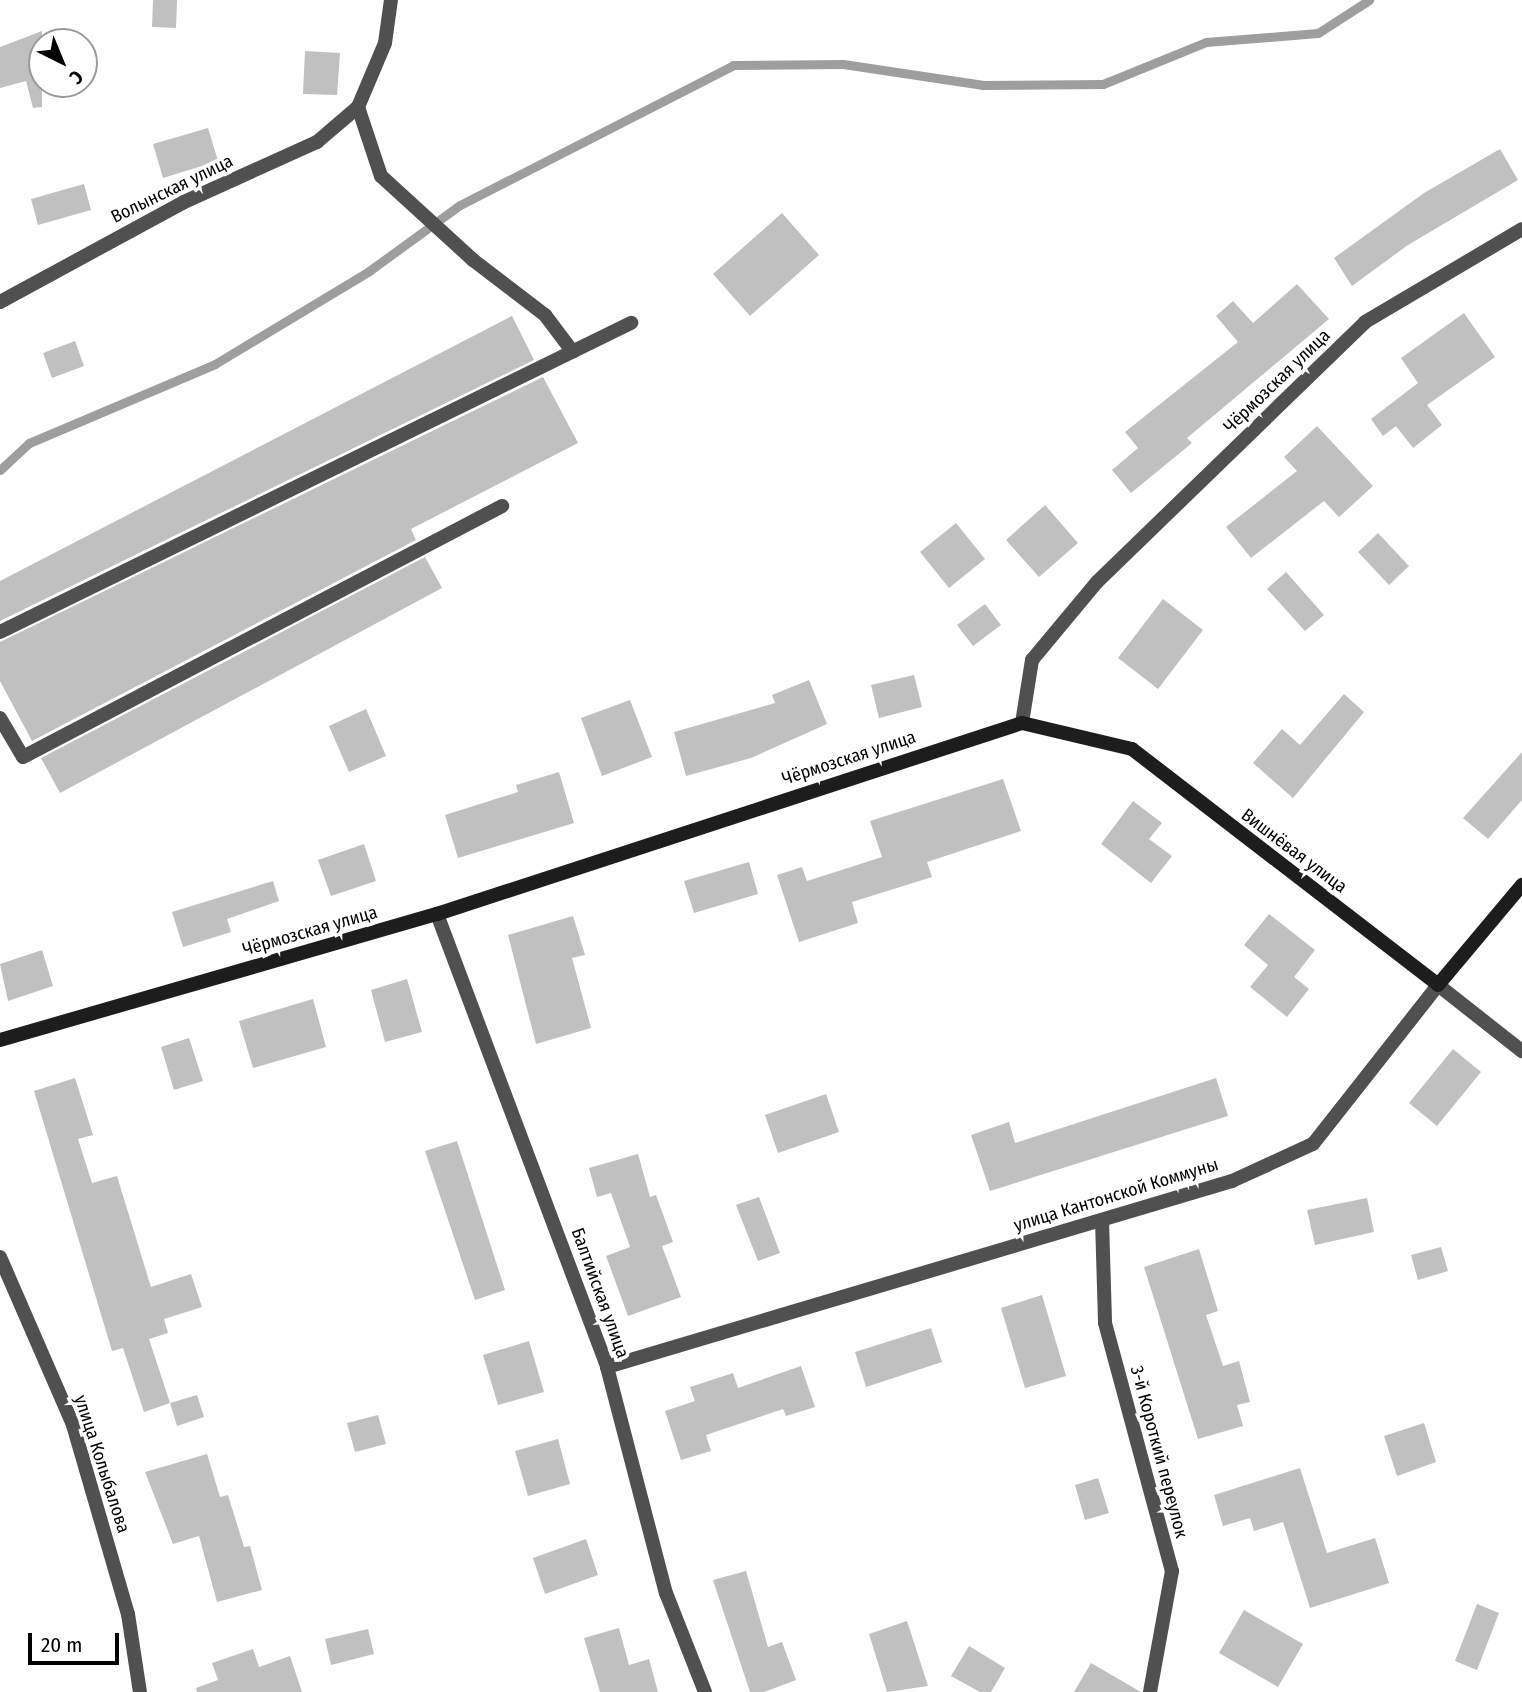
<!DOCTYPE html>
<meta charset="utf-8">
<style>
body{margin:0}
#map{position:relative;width:1522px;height:1692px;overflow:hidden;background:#fff;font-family:"Fira Sans Condensed",sans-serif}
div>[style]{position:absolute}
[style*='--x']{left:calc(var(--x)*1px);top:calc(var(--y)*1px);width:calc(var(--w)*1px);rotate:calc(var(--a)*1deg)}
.stream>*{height:9px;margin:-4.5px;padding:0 4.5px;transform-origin:4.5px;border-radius:4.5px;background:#9e9e9e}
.building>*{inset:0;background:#c0c0c0}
.lane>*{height:14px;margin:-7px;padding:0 7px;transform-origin:7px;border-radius:7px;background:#505050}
.street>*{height:14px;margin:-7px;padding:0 7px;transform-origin:7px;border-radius:7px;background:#505050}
.secondary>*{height:14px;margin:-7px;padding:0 7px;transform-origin:7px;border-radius:7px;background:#1d1d1d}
span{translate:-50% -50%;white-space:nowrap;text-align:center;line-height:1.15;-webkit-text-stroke:7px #fff;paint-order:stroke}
.street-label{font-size:18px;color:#000}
.north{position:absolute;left:28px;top:28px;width:70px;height:70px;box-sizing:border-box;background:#fff;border:2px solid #999;border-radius:50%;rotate:137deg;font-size:19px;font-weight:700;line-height:28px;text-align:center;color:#000}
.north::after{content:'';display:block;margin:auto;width:24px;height:32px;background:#000;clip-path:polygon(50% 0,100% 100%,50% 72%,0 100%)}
.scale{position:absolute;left:28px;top:1633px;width:91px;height:32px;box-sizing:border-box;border:4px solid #000;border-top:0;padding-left:9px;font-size:21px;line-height:24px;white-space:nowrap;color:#000;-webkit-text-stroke:5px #fff;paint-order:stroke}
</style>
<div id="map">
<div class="stream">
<i style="--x:0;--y:470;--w:40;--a:-43"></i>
<i style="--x:29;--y:443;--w:202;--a:-23"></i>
<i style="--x:215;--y:364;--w:180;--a:-31.1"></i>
<i style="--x:369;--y:271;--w:112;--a:-36"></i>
<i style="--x:460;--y:205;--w:307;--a:-27.1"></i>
<i style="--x:733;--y:65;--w:110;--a:-0.5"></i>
<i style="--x:843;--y:64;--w:142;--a:8.5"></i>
<i style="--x:983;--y:85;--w:120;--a:-0.5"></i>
<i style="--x:1103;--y:84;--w:111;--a:-22.2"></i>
<i style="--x:1206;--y:42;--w:112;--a:-4.6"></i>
<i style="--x:1318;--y:33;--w:61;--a:-32.9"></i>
</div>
<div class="building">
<i style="clip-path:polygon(153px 0,177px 0,176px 28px,152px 27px)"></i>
<i style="clip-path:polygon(42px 31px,42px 107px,33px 108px,26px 81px,0 88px,0 47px)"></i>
<i style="clip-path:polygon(305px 51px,340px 53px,337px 95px,303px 94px)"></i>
<i style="clip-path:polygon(208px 128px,218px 161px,163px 178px,153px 144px)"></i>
<i style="clip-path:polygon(1500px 149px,1518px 180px,1408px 245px,1352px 286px,1334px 258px,1424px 193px)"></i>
<i style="clip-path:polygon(84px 184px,91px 210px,38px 225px,31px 199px)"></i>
<i style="clip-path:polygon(782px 213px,819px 255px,750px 316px,713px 274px)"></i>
<i style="clip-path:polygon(1297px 284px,1329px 319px,1187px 438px,1192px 443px,1131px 493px,1112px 470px,1138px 448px,1125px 432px,1238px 342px,1216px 316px,1233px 301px,1253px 323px)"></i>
<i style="clip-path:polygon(1464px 313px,1495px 357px,1427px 405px,1442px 425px,1413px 448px,1396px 426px,1383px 436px,1371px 419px,1418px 383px,1401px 358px)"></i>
<i style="clip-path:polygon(512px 316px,534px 360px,0 621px,0 581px)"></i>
<i style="clip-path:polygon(75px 341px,84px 366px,52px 378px,43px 353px)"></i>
<i style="clip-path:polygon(543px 377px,578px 443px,411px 529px,416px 540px,32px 741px,0 681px,0 642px)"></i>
<i style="clip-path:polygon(1317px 426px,1373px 486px,1339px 517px,1324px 501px,1251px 558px,1226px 527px,1297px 471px,1284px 457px)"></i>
<i style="clip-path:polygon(1045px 505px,1078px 543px,1039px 577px,1006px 540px)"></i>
<i style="clip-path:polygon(956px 523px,985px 559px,949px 588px,920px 552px)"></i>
<i style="clip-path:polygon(1378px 533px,1409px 566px,1389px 585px,1358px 552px)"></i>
<i style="clip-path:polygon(425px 557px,442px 588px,60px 793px,41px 758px)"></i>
<i style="clip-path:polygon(1286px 572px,1324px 615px,1305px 631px,1267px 589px)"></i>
<i style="clip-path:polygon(1163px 599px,1203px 630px,1158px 689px,1118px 658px)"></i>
<i style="clip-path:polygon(985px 604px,1001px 625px,973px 646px,957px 625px)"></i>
<i style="clip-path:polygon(914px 675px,922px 707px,879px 718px,871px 685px)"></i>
<i style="clip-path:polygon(809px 680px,827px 724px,751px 758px,686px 776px,674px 732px,775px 703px,772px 695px)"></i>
<i style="clip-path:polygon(1344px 694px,1364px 712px,1293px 798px,1253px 763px,1282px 729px,1300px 745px)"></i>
<i style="clip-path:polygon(630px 700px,652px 757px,602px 776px,581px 718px)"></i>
<i style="clip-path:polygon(366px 709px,386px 756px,349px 772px,329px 726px)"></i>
<i style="clip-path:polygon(1522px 752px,1522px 800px,1488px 839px,1463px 818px)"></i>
<i style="clip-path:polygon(559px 772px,574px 823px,458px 858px,445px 815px,518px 792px,516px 785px)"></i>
<i style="clip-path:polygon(1003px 779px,1021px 831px,927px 862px,932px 877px,852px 902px,858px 923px,799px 942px,777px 875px,802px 867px,807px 881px,882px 857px,870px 821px)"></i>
<i style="clip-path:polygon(1133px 801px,1162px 823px,1149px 839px,1172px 856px,1151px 883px,1101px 844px)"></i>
<i style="clip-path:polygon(364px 844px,376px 881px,331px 896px,318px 860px)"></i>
<i style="clip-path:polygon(749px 862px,758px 894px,694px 913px,684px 881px)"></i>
<i style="clip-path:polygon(273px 881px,279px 901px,227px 919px,231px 932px,183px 947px,172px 912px)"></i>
<i style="clip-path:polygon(1269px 914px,1315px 950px,1294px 977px,1309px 989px,1287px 1017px,1250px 987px,1268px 965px,1244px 945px)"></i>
<i style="clip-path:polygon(573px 916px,585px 955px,572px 958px,591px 1028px,536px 1044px,508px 935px)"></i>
<i style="clip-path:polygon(42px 950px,53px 986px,8px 1001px,0 964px)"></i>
<i style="clip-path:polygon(407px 979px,422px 1032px,385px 1042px,371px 990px)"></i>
<i style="clip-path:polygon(313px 999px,326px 1047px,253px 1068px,239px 1021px)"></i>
<i style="clip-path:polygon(189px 1038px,203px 1081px,174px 1090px,161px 1047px)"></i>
<i style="clip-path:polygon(1453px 1049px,1481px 1072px,1437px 1126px,1409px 1103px)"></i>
<i style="clip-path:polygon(75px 1078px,93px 1135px,78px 1139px,92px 1183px,117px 1176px,151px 1287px,191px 1274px,202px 1307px,164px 1319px,168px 1333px,149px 1339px,170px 1403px,144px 1412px,123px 1348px,112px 1351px,34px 1091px)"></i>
<i style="clip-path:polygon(1216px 1078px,1228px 1116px,990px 1191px,971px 1135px,1009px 1122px,1015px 1143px)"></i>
<i style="clip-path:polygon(826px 1094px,839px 1132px,778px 1153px,765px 1115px)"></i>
<i style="clip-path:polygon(457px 1141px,505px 1290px,475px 1300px,425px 1151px)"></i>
<i style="clip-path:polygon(638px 1154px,650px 1197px,656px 1195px,673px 1242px,662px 1246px,681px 1297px,628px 1316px,606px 1256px,630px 1247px,611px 1193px,597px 1197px,589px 1168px)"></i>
<i style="clip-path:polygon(759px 1197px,780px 1253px,758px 1261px,736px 1205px)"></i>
<i style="clip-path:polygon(1367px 1198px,1374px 1232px,1315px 1245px,1307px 1210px)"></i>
<i style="clip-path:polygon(1441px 1247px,1448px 1271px,1418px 1280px,1411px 1255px)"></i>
<i style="clip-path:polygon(1199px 1249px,1218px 1311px,1206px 1315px,1223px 1366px,1239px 1361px,1250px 1402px,1237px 1405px,1243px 1426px,1198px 1439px,1144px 1267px)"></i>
<i style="clip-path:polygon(1042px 1295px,1066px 1376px,1025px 1388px,1001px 1308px)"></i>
<i style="clip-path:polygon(931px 1328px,942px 1362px,866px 1387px,855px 1352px)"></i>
<i style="clip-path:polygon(529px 1341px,544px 1392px,498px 1405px,483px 1355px)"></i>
<i style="clip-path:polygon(801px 1366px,815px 1407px,786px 1416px,783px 1409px,706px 1435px,711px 1451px,681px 1460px,665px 1411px,695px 1401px,690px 1387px,733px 1373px,738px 1388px)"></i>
<i style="clip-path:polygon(197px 1395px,204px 1417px,177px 1426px,170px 1403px)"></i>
<i style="clip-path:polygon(378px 1415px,386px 1444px,355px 1452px,347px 1423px)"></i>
<i style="clip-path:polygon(1424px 1423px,1436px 1462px,1397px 1476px,1384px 1436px)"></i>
<i style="clip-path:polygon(558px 1439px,570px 1484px,528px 1496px,515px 1451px)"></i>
<i style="clip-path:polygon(207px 1454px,220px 1497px,228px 1495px,244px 1547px,250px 1546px,262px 1590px,217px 1602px,199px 1536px,173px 1544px,145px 1472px)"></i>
<i style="clip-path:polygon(1300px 1468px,1327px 1553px,1375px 1538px,1389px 1583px,1310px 1608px,1283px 1522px,1254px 1531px,1250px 1518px,1223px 1526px,1214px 1495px)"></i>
<i style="clip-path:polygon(1098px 1478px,1109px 1513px,1085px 1520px,1075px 1485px)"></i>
<i style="clip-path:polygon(586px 1539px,598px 1575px,545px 1594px,533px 1558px)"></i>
<i style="clip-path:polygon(746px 1571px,768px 1647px,782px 1642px,796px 1680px,764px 1692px,750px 1692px,713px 1580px)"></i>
<i style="clip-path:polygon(1477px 1604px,1499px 1613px,1477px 1670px,1455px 1661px)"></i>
<i style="clip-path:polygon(1244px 1610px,1303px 1644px,1278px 1687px,1219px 1653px)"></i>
<i style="clip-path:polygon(907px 1621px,928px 1686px,887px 1692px,869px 1634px)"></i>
<i style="clip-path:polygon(619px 1628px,629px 1665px,649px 1659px,658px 1692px,600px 1692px,584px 1638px)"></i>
<i style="clip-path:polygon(368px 1629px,374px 1654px,331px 1665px,325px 1639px)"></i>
<i style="clip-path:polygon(969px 1646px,1005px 1668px,991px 1692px,980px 1692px,951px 1676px)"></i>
<i style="clip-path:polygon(253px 1649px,259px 1667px,290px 1656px,302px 1692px,197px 1692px,196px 1688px,218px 1680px,212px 1663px)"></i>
<i style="clip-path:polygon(1091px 1663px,1141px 1692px,1074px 1692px)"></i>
</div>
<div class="lane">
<i style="--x:358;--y:107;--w:73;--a:71.6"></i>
<i style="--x:381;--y:176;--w:125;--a:42.4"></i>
<i style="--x:473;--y:260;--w:91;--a:37.4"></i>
<i style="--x:545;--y:315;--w:46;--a:52.9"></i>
<i style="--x:0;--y:632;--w:703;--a:-26.09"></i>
<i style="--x:0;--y:718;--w:45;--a:59.5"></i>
<i style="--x:23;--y:757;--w:541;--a:-27.65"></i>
</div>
<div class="street">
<i style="--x:0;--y:302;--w:209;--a:-28.5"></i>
<i style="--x:184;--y:202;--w:146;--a:-24.3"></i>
<i style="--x:317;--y:142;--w:54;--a:-40.5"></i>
<i style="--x:358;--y:107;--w:69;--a:-67.1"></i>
<i style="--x:385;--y:43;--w:43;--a:-82.1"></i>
<i style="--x:1022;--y:723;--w:64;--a:-81"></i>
<i style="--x:1032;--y:660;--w:102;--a:-50.2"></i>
<i style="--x:1097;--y:582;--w:373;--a:-44.1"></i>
<i style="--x:1365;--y:322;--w:182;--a:-30.6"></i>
<i style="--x:437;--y:914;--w:484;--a:69.4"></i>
<i style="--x:607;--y:1367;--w:234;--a:75.4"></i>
<i style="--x:666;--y:1593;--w:106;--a:68.5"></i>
<i style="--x:1102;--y:1220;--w:103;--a:88.3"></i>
<i style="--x:1105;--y:1323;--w:257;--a:74.9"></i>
<i style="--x:1172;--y:1571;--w:123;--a:100.3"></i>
<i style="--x:0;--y:1257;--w:183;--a:66.5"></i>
<i style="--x:73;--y:1425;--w:197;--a:73.8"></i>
<i style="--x:128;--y:1614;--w:79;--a:81.3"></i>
<i style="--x:607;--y:1367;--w:652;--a:-16.57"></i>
<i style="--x:1232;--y:1181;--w:89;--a:-24.6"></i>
<i style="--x:1313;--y:1144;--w:202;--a:-51.8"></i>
<i style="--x:1438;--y:985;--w:107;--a:38.2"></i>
</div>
<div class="secondary">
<i style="--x:0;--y:1040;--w:455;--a:-16.1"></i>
<i style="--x:437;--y:914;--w:615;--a:-18.08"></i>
<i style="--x:1022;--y:723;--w:113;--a:13.3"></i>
<i style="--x:1132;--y:749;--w:386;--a:37.6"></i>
<i style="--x:1438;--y:985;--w:131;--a:-50"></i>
</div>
<div class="street-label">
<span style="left:172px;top:189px;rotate:-26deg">Волынская улица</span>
<span style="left:1277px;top:381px;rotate:-44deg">Чёрмозская улица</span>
<span style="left:849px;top:758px;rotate:-18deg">Чёрмозская улица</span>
<span style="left:1294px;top:851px;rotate:37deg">Вишнёвая улица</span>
<span style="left:310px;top:931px;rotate:-16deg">Чёрмозская улица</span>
<span style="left:1116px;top:1195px;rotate:-17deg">улица Кантонской Коммуны</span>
<span style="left:600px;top:1293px;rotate:70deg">Балтийская улица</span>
<span style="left:1159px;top:1452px;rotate:75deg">3-й Короткий переулок</span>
<span style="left:102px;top:1464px;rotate:72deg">улица Колыбалова</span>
</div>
<div class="north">С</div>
<div class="scale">20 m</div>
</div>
